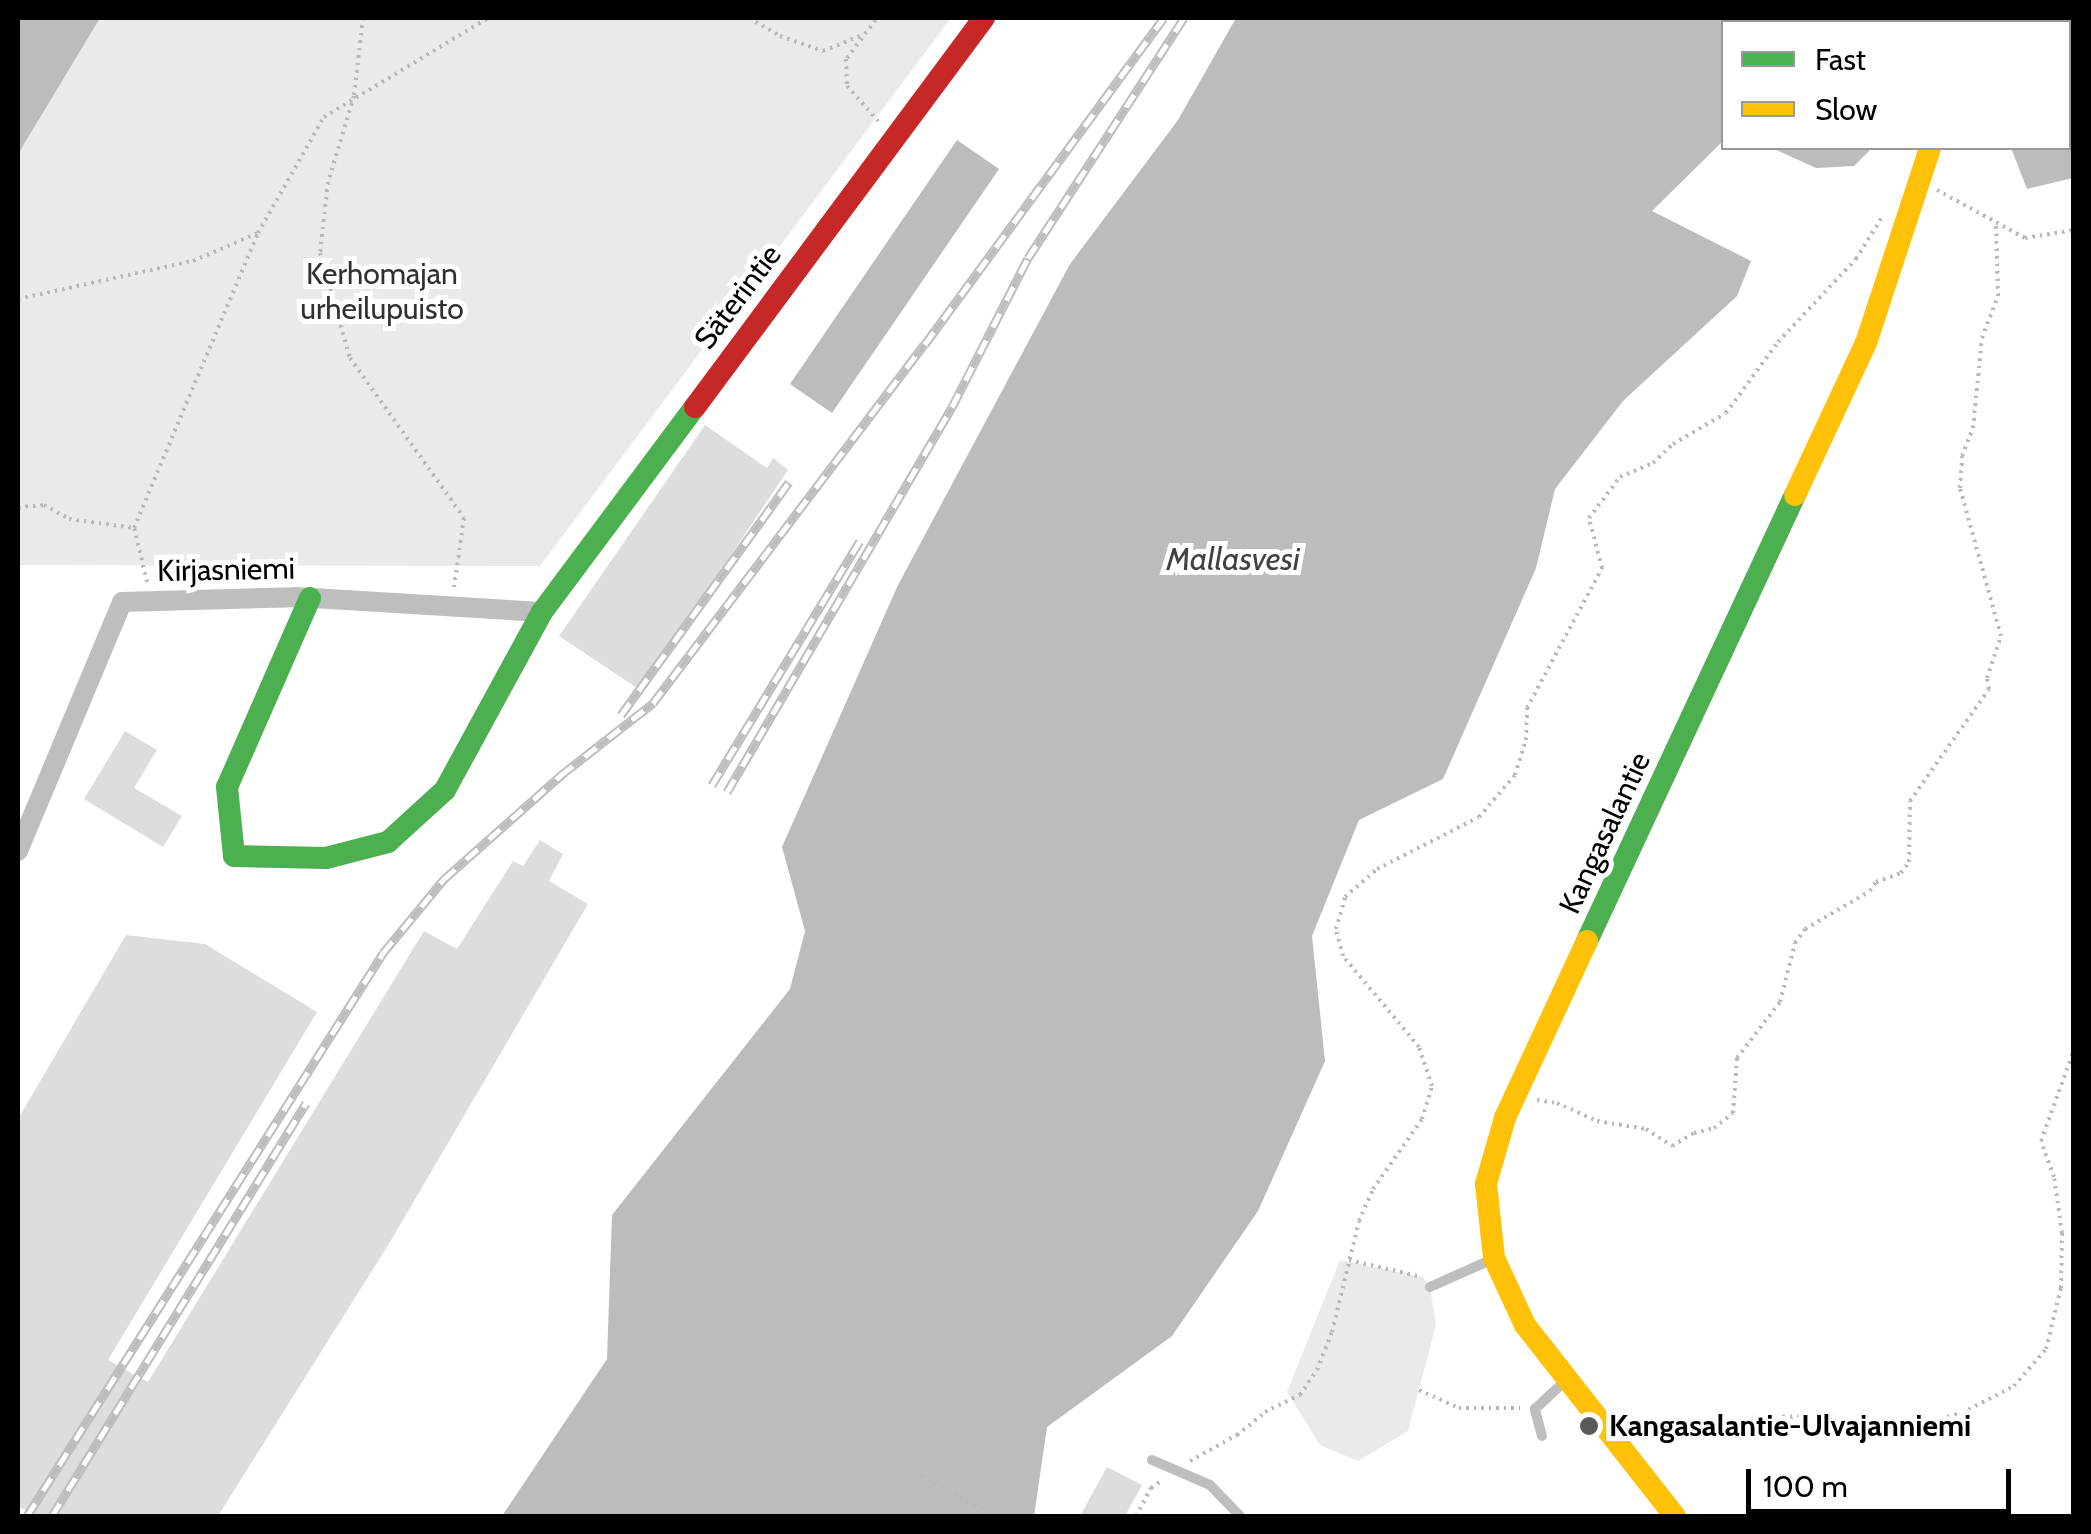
<!DOCTYPE html>
<meta charset="utf-8">
<style>
body{margin:0}
#map{position:relative;width:2091px;height:1534px;overflow:hidden;background:#fff;font-family:Cabin,sans-serif}
div>[style]{position:absolute}
[style*='--x']{left:calc(var(--x)*1px);top:calc(var(--y)*1px);width:calc(var(--w)*1px);rotate:calc(var(--a)*1deg)}
.green>*{inset:0;background:#eaeaea}
.water>*{inset:0;background:#bcbcbc}
.building>*{inset:0;background:#ddd}
.path>*{height:4px;margin-top:-2px;transform-origin:0;background:repeating-linear-gradient(90deg,#b8b8b8 0 2.5px,transparent 0 7.5px)}
.lane>*{height:10px;margin:-5px;padding:0 5px;transform-origin:5px;border-radius:5px;background:#bebebe}
.street>*{height:20px;margin:-10px;padding:0 10px;transform-origin:10px;border-radius:10px;background:#bebebe}
.fast>*{height:22px;margin:-11px;padding:0 11px;transform-origin:11px;border-radius:11px;background:#4caf50}
.slow>*{height:22px;margin:-11px;padding:0 11px;transform-origin:11px;border-radius:11px;background:#ffc107}
.jam>*{height:22px;margin:-11px;padding:0 11px;transform-origin:11px;border-radius:11px;background:#c62828}
.rail>*{height:9px;margin-top:-4.5px;transform-origin:0;background:repeating-linear-gradient(90deg,#fff 0 15px,#bdbdbd 0 30px);box-sizing:border-box;border-block:2px solid #bdbdbd}
.dots>*{width:28px;height:28px;translate:-50% -50%;box-sizing:border-box;border:5px solid #fff;border-radius:50%}
span{translate:-50% -50%;white-space:nowrap;text-align:center;line-height:1.15;-webkit-text-stroke:10px #fff;paint-order:stroke}
.park-label{font-size:30px;color:#303030}
.street-label{font-size:30px;color:#000}
.poi-label{font-size:30px;color:#000;font-weight:700}
.left{translate:0 -50%;text-align:left}
.water-label{font-size:32px;color:#414141;font-style:italic}
.frame{position:absolute;inset:0;border:20px solid #000;pointer-events:none}
.legend{position:absolute;left:1721px;top:20px;width:350px;height:130px;box-sizing:border-box;background:#fff;border:2px solid #999;margin:0;padding:12px 18px;list-style:none;font-size:30px;color:#000}
.legend li{display:flex;align-items:center;gap:20px;height:50px}
.legend b{width:50px;border:2px solid #999}
.scale{position:absolute;left:1746px;top:1469px;width:265px;height:45px;box-sizing:border-box;border:5px solid #000;border-top:0;padding-left:12px;font-size:30px;line-height:35px;white-space:nowrap;color:#000;-webkit-text-stroke:8px #fff;paint-order:stroke}
</style>
<div id="map">
<div class="green">
<i style="clip-path:polygon(18px 18px,951px 18px,540px 566px,18px 565px)"></i>
<i style="clip-path:polygon(1340px 1260px,1423px 1277px,1430px 1287px,1436px 1325px,1408px 1431px,1358px 1461px,1320px 1445px,1287px 1392px)"></i>
</div>
<div class="water">
<i style="clip-path:polygon(18px 18px,100px 18px,18px 154px)"></i>
<i style="clip-path:polygon(1236px 18px,1849px 18px,1852px 22px,1724px 22px,1723px 141px,1652px 211px,1751px 261px,1737px 296px,1623px 401px,1555px 489px,1536px 568px,1443px 779px,1359px 820px,1312px 936px,1325px 1061px,1258px 1211px,1172px 1336px,1047px 1427px,1034px 1516px,502px 1516px,607px 1359px,612px 1215px,790px 989px,805px 931px,782px 847px,898px 585px,1070px 264px,1178px 120px)"></i>
<i style="clip-path:polygon(2073px 70px,2073px 178px,2027px 189px,2011px 148px,2068px 148px,2069px 74px)"></i>
<i style="clip-path:polygon(957px 140px,999px 169px,832px 413px,790px 384px)"></i>
<i style="clip-path:polygon(1772px 148px,1872px 148px,1854px 166px,1816px 168px)"></i>
</div>
<div class="building">
<i style="clip-path:polygon(705px 425px,767px 468px,773px 458px,788px 470px,640px 690px,559px 636px)"></i>
<i style="clip-path:polygon(125px 731px,157px 750px,134px 788px,182px 816px,163px 847px,84px 799px)"></i>
<i style="clip-path:polygon(540px 840px,563px 854px,549px 881px,588px 904px,390px 1242px,218px 1516px,36px 1516px,18px 1506px,18px 1119px,126px 935px,205px 944px,317px 1012px,108px 1360px,148px 1382px,424px 931px,457px 949px,513px 861px,523px 866px)"></i>
<i style="clip-path:polygon(1107px 1467px,1142px 1485px,1125px 1516px,1080px 1516px)"></i>
</div>
<div class="path">
<i style="--x:363;--y:18;--w:79;--a:96.6"></i>
<i style="--x:354;--y:96;--w:90;--a:106.8"></i>
<i style="--x:328;--y:182;--w:71;--a:96.4"></i>
<i style="--x:320;--y:253;--w:109;--a:74.1"></i>
<i style="--x:350;--y:358;--w:196;--a:54.5"></i>
<i style="--x:464;--y:518;--w:70;--a:98.2"></i>
<i style="--x:749;--y:18;--w:36;--a:30"></i>
<i style="--x:780;--y:36;--w:46;--a:19.2"></i>
<i style="--x:823;--y:51;--w:45;--a:-22"></i>
<i style="--x:865;--y:34;--w:20;--a:-53"></i>
<i style="--x:1989;--y:22;--w:5;--a:-53"></i>
<i style="--x:862;--y:38;--w:26;--a:127"></i>
<i style="--x:846;--y:59;--w:27;--a:88"></i>
<i style="--x:847;--y:86;--w:47;--a:48.5"></i>
<i style="--x:1937;--y:190;--w:100;--a:28.6"></i>
<i style="--x:2025;--y:238;--w:50;--a:-9.3"></i>
<i style="--x:18;--y:299;--w:179;--a:-12.3"></i>
<i style="--x:193;--y:261;--w:71;--a:-23.3"></i>
<i style="--x:258;--y:233;--w:133;--a:-60.4"></i>
<i style="--x:324;--y:117;--w:192;--a:-31.1"></i>
<i style="--x:18;--y:507;--w:26;--a:-4"></i>
<i style="--x:44;--y:505;--w:29;--a:29"></i>
<i style="--x:69;--y:519;--w:66;--a:7.9"></i>
<i style="--x:147;--y:582;--w:56;--a:-103.5"></i>
<i style="--x:134;--y:528;--w:320;--a:-67.2"></i>
<i style="--x:1537;--y:1100;--w:20;--a:9"></i>
<i style="--x:1557;--y:1103;--w:44;--a:24.2"></i>
<i style="--x:1597;--y:1121;--w:50;--a:9.3"></i>
<i style="--x:1646;--y:1129;--w:31;--a:33"></i>
<i style="--x:1672;--y:1146;--w:26;--a:-31"></i>
<i style="--x:1694;--y:1133;--w:21;--a:-14"></i>
<i style="--x:1714;--y:1128;--w:24;--a:-38"></i>
<i style="--x:1733;--y:1113;--w:55;--a:-85.8"></i>
<i style="--x:1737;--y:1058;--w:71;--a:-52.5"></i>
<i style="--x:1780;--y:1002;--w:61;--a:-75.7"></i>
<i style="--x:1795;--y:943;--w:17;--a:-54"></i>
<i style="--x:1805;--y:929;--w:75;--a:-30.3"></i>
<i style="--x:1870;--y:891;--w:11;--a:-56"></i>
<i style="--x:1876;--y:882;--w:27;--a:-20"></i>
<i style="--x:1901;--y:873;--w:14;--a:-54"></i>
<i style="--x:1909;--y:862;--w:61;--a:-89.1"></i>
<i style="--x:1910;--y:801;--w:137;--a:-54.8"></i>
<i style="--x:1989;--y:689;--w:11;--a:-100"></i>
<i style="--x:1987;--y:678;--w:44;--a:-71.6"></i>
<i style="--x:2001;--y:636;--w:154;--a:-105.5"></i>
<i style="--x:1960;--y:488;--w:32;--a:-86"></i>
<i style="--x:1962;--y:456;--w:30;--a:-69"></i>
<i style="--x:1973;--y:428;--w:90;--a:-84.3"></i>
<i style="--x:1982;--y:338;--w:45;--a:-69.1"></i>
<i style="--x:1998;--y:296;--w:71;--a:-91.6"></i>
<i style="--x:1349;--y:1260;--w:75;--a:13.1"></i>
<i style="--x:1419;--y:1390;--w:44;--a:24.2"></i>
<i style="--x:1459;--y:1408;--w:61;--a:0"></i>
<i style="--x:1628;--y:1421;--w:68;--a:5.9"></i>
<i style="--x:1696;--y:1428;--w:50;--a:-11.5"></i>
<i style="--x:1745;--y:1418;--w:65;--a:-1.8"></i>
<i style="--x:1810;--y:1416;--w:108;--a:4.2"></i>
<i style="--x:1918;--y:1424;--w:45;--a:-14"></i>
<i style="--x:1962;--y:1413;--w:59;--a:-27.4"></i>
<i style="--x:2014;--y:1386;--w:49;--a:-49.1"></i>
<i style="--x:2046;--y:1349;--w:63;--a:-76.2"></i>
<i style="--x:2061;--y:1288;--w:55;--a:-89"></i>
<i style="--x:2062;--y:1233;--w:57;--a:-98.1"></i>
<i style="--x:2054;--y:1177;--w:38;--a:-110"></i>
<i style="--x:2041;--y:1141;--w:97;--a:-70.1"></i>
<i style="--x:1190;--y:1461;--w:54;--a:-29"></i>
<i style="--x:1237;--y:1435;--w:36;--a:-39"></i>
<i style="--x:1265;--y:1412;--w:39;--a:-26"></i>
<i style="--x:1300;--y:1395;--w:30;--a:-56"></i>
<i style="--x:1317;--y:1370;--w:41;--a:-68.5"></i>
<i style="--x:1332;--y:1332;--w:114;--a:-76.3"></i>
<i style="--x:1359;--y:1221;--w:35;--a:-66"></i>
<i style="--x:1373;--y:1189;--w:85;--a:-55"></i>
<i style="--x:1422;--y:1119;--w:34;--a:-73"></i>
<i style="--x:1432;--y:1086;--w:41;--a:-108.4"></i>
<i style="--x:1419;--y:1047;--w:119;--a:-129.9"></i>
<i style="--x:1343;--y:956;--w:28;--a:-105"></i>
<i style="--x:1336;--y:929;--w:33;--a:-74"></i>
<i style="--x:1345;--y:897;--w:43;--a:-41.2"></i>
<i style="--x:1377;--y:869;--w:114;--a:-27"></i>
<i style="--x:1479;--y:817;--w:55;--a:-49.4"></i>
<i style="--x:1515;--y:775;--w:37;--a:-73"></i>
<i style="--x:1526;--y:740;--w:32;--a:-88"></i>
<i style="--x:1527;--y:708;--w:159;--a:-61.8"></i>
<i style="--x:1602;--y:568;--w:52;--a:-104.6"></i>
<i style="--x:1589;--y:518;--w:51;--a:-52.9"></i>
<i style="--x:1620;--y:477;--w:36;--a:-23"></i>
<i style="--x:1653;--y:463;--w:28;--a:-44"></i>
<i style="--x:1673;--y:444;--w:61;--a:-30.3"></i>
<i style="--x:1726;--y:413;--w:88;--a:-53.8"></i>
<i style="--x:1778;--y:342;--w:114;--a:-46.8"></i>
<i style="--x:1856;--y:259;--w:49;--a:-58.2"></i>
<i style="--x:921;--y:1476;--w:84;--a:28.4"></i>
<i style="--x:1136;--y:1516;--w:32;--a:-62"></i>
<i style="--x:1151;--y:1488;--w:12;--a:-35"></i>
</div>
<div class="lane">
<i style="--x:1430;--y:1287;--w:69;--a:-24"></i>
<i style="--x:1542;--y:1436;--w:28;--a:-105"></i>
<i style="--x:1535;--y:1409;--w:42;--a:-43.1"></i>
<i style="--x:1152;--y:1460;--w:63;--a:23.3"></i>
<i style="--x:1210;--y:1485;--w:43;--a:45.9"></i>
</div>
<div class="street">
<i style="--x:18;--y:851;--w:270;--a:-67.3"></i>
<i style="--x:122;--y:602;--w:174;--a:-1.6"></i>
<i style="--x:296;--y:597;--w:246;--a:3.5"></i>
</div>
<div class="fast">
<i style="--x:1956;--y:22;--w:4;--a:-76"></i>
<i style="--x:310;--y:598;--w:206;--a:113.7"></i>
<i style="--x:227;--y:787;--w:69;--a:84.2"></i>
<i style="--x:234;--y:856;--w:92;--a:1.2"></i>
<i style="--x:326;--y:858;--w:64;--a:-14.5"></i>
<i style="--x:388;--y:842;--w:77;--a:-42.4"></i>
<i style="--x:445;--y:790;--w:203;--a:-61.4"></i>
<i style="--x:542;--y:612;--w:256;--a:-53.3"></i>
<i style="--x:1587;--y:941;--w:492;--a:-65"></i>
</div>
<div class="slow">
<i style="--x:1795;--y:495;--w:168;--a:-65"></i>
<i style="--x:1866;--y:343;--w:205;--a:-71.8"></i>
<i style="--x:1587;--y:941;--w:195;--a:114.9"></i>
<i style="--x:1505;--y:1118;--w:69;--a:106.1"></i>
<i style="--x:1486;--y:1184;--w:74;--a:83.8"></i>
<i style="--x:1494;--y:1258;--w:74;--a:65.2"></i>
<i style="--x:1525;--y:1325;--w:243;--a:51.9"></i>
</div>
<div class="jam">
<i style="--x:695;--y:407;--w:485;--a:-53.4"></i>
</div>
<div class="rail">
<i style="--x:621;--y:715;--w:287;--a:-54.2"></i>
<i style="--x:712;--y:785;--w:285;--a:-58.8"></i>
<i style="--x:727;--y:792;--w:446;--a:-59.7"></i>
<i style="--x:952;--y:407;--w:167;--a:-63"></i>
<i style="--x:1028;--y:258;--w:286;--a:-57"></i>
<i style="--x:27;--y:1516;--w:666;--a:-57.69"></i>
<i style="--x:383;--y:953;--w:96;--a:-50.5"></i>
<i style="--x:444;--y:879;--w:157;--a:-41.6"></i>
<i style="--x:561;--y:775;--w:117;--a:-38"></i>
<i style="--x:653;--y:703;--w:450;--a:-52.9"></i>
<i style="--x:925;--y:344;--w:404;--a:-53.8"></i>
<i style="--x:52;--y:1516;--w:485;--a:-58.4"></i>
</div>
<div class="dots">
<i style="left:1589px;top:1426px;background:#595959"></i>
</div>
<div class="park-label">
<span style="left:382px;top:291px">Kerhomajan<br>urheilupuisto</span>
</div>
<div class="street-label">
<span style="left:738px;top:297px;rotate:-53deg">Säterintie</span>
<span style="left:226px;top:570px;rotate:-1deg">Kirjasniemi</span>
<span style="left:1605px;top:833px;rotate:-65deg">Kangasalantie</span>
</div>
<div class="poi-label">
<span class="left" style="left:1609px;top:1426px">Kangasalantie-Ulvajanniemi</span>
</div>
<div class="water-label">
<span style="left:1233px;top:559px">Mallasvesi</span>
</div>
<div class="frame"></div>
<ul class="legend">
<li><b style="height:12px;background:#4caf50"></b>Fast</li>
<li><b style="height:12px;background:#ffc107"></b>Slow</li>
</ul>
<div class="scale">100 m</div>
</div>
